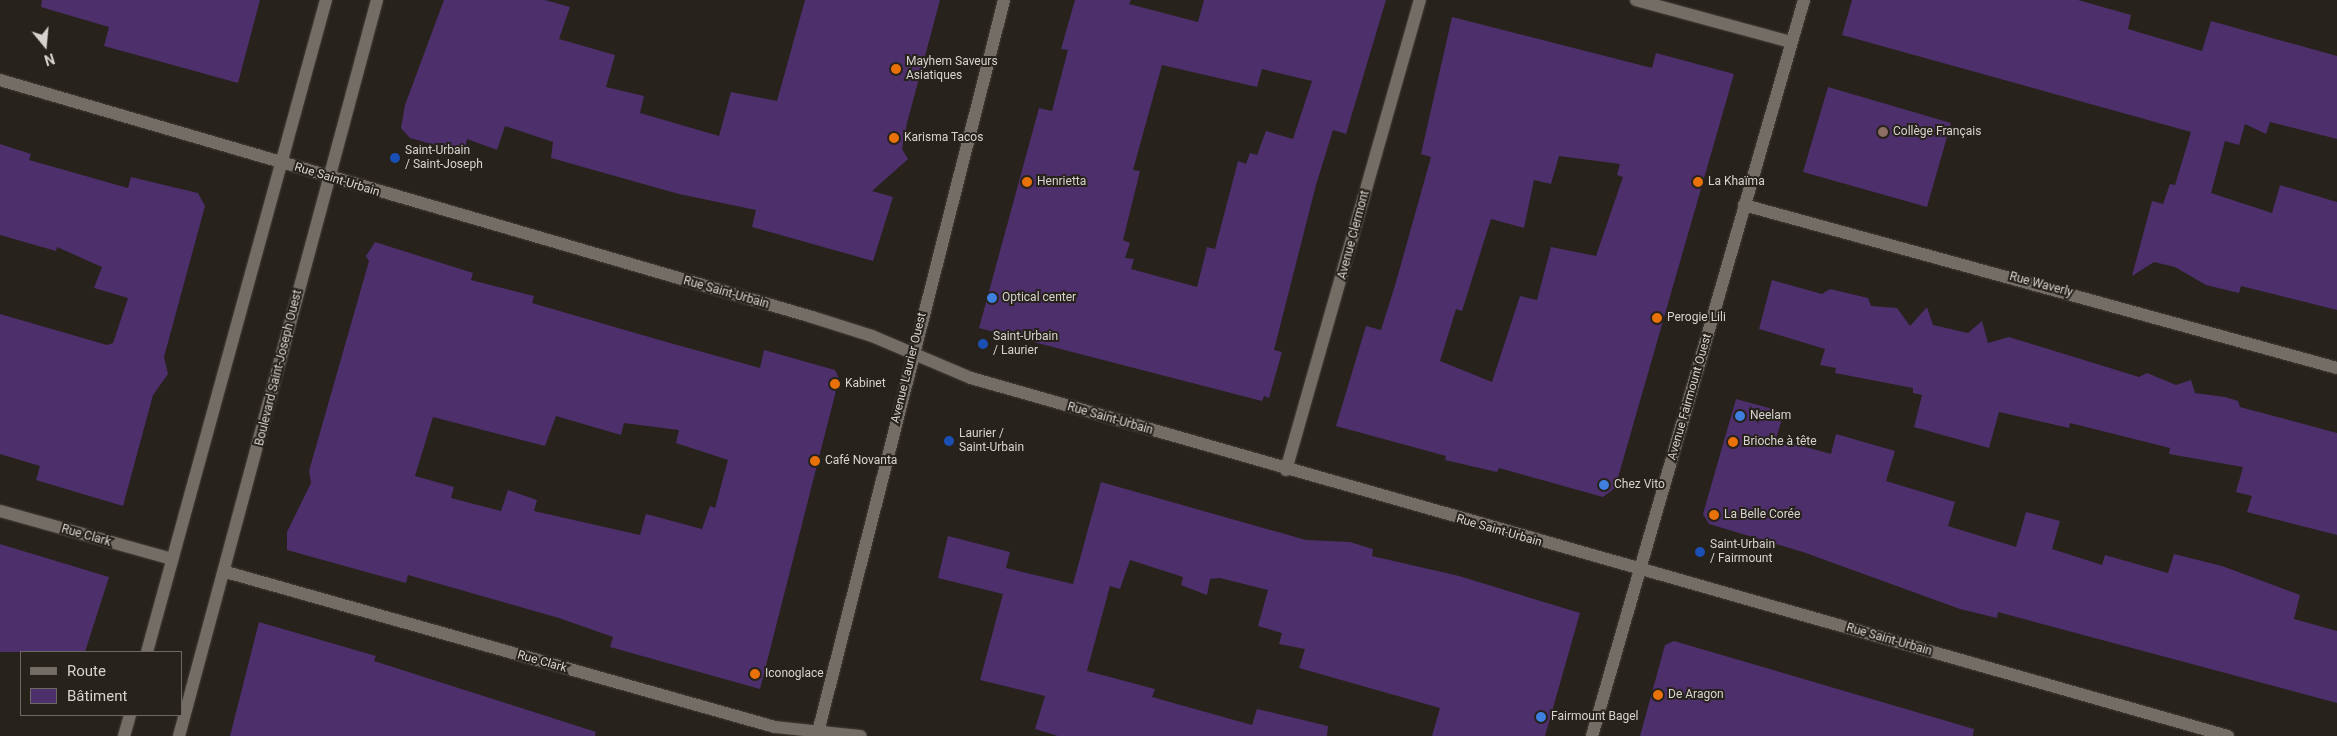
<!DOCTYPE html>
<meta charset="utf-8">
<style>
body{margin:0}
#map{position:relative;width:2337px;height:736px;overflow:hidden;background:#27221c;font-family:Roboto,sans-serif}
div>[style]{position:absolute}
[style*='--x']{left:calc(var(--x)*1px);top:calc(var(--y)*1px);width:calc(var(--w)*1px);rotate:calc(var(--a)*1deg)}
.building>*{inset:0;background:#4d2f6b}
.roads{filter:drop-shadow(0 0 1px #443f3b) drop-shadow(0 0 1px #443f3b)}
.street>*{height:12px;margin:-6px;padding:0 6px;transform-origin:6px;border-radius:6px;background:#736d66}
.secondary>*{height:12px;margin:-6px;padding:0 6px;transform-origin:6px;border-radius:6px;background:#736d66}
.dots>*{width:14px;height:14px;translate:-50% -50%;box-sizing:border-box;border:2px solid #27221c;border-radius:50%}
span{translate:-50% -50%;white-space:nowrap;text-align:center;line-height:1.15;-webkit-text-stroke:4px #27221c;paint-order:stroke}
.poi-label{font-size:12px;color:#d7d4d0}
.left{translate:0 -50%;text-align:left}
.street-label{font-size:12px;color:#d7d4d0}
.legend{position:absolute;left:20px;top:651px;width:162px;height:65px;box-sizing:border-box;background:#27221c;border:1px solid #6d6964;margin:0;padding:6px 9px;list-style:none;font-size:15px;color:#d7d4d0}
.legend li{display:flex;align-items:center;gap:10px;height:25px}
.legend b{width:25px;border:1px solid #6d6964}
.north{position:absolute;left:20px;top:20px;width:50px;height:50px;-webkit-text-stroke:4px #27221c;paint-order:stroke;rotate:163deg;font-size:14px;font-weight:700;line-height:20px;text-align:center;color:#d7d4d0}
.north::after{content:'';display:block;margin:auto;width:18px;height:22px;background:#d7d4d0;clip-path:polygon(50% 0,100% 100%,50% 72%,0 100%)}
</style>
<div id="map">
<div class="building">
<i style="clip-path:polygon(42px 0,260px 0,238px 83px,104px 46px,109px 27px,41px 7px)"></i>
<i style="clip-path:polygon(444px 0,545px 0,570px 7px,559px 39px,615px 55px,606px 87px,644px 96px,640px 113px,719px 136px,731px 92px,777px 101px,805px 0,940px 0,907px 123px,902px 149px,908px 159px,872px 191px,893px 197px,873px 261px,752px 227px,756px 210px,679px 194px,551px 158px,553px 142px,505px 126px,497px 150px,467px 139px,464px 153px,410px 138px,401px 128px,405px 105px)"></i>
<i style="clip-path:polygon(evenodd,1075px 0,1131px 0,1129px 4px,1198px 22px,1204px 0,1386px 0,1346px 134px,1333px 130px,1316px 185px,1274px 350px,1282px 352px,1269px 398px,1264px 396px,1262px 401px,979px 328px,1039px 108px,1052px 111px,1068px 50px,1061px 49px,1075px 0,1162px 65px,1257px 87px,1262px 69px,1312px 81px,1293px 139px,1266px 131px,1257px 155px,1250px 153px,1246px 164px,1238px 161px,1215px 249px,1207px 247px,1197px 287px,1131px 269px,1134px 259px,1125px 258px,1130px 243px,1123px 240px,1140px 171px,1133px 170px,1162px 65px)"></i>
<i style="clip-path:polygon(1852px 0,2078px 0,2131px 15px,2128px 29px,2202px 51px,2211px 21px,2337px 56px,2337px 139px,2270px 122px,2266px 134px,2245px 124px,2239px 145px,2225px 141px,2211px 193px,2272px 213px,2280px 185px,2337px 202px,2337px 310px,2241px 286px,2239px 293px,2206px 285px,2175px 267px,2154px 262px,2132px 276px,2152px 201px,2163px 204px,2170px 184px,2175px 185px,2191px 132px,1842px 35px)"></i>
<i style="clip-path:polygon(evenodd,1452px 17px,1652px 68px,1656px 53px,1734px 74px,1615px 488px,1603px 497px,1499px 468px,1497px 472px,1445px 460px,1446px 456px,1336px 426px,1366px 326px,1381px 330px,1396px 282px,1431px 157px,1421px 154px,1452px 17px,1559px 156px,1620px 164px,1617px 175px,1623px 177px,1596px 256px,1551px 247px,1537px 300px,1520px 296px,1492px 382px,1440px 361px,1456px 309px,1462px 311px,1491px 219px,1524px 228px,1534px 180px,1551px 184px,1559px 156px)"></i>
<i style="clip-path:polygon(1828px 87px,1951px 123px,1927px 207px,1803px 172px)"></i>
<i style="clip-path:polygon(0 144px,31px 154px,29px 160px,128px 188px,131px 177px,198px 193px,205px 206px,164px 357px,168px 374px,153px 395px,123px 506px,36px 480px,40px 466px,0 454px,0 314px,107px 345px,113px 343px,128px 298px,94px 288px,102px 267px,57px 247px,56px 251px,0 235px)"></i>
<i style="clip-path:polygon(evenodd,375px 242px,473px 273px,471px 280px,534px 296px,532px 303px,656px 339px,760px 368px,764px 350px,835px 370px,839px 379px,760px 689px,610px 647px,613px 637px,559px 618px,408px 575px,406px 583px,287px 550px,287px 532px,311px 483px,309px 471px,369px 261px,366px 256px,375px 242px,556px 416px,621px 435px,624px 423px,679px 430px,676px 443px,728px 460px,715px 508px,710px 506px,702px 529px,646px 514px,640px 535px,534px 511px,537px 500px,508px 490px,501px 511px,451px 498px,454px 487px,415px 476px,433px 417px,545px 446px,556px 416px)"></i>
<i style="clip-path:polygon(1772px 280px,1822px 294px,1830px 289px,1868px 298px,1871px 306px,1897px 308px,1910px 326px,1927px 307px,1933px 325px,1968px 333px,1982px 321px,1988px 343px,2009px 337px,2139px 377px,2147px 373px,2176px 385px,2191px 380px,2195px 393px,2225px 397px,2238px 401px,2240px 407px,2337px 433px,2337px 535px,2247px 512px,2252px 496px,2236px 492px,2243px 467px,2169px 454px,2170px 448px,2070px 423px,2069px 428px,1999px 412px,1989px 448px,1914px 427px,1922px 395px,1913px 393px,1913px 388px,1835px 373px,1836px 368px,1820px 365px,1825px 349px,1759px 329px)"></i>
<i style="clip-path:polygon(1736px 399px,1784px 412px,1776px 439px,1831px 454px,1836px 434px,1895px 451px,1886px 481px,1955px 502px,1948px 526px,2016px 547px,2026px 512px,2060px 521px,2052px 549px,2102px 565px,2105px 555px,2168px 573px,2174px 554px,2222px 566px,2300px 595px,2294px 619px,2337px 631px,2337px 703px,1998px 612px,1997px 618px,1960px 609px,1803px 552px,1709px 524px,1703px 514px)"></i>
<i style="clip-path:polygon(1101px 482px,1306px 540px,1350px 542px,1373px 549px,1372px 556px,1459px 576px,1580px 613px,1545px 736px,1432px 736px,1440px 708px,1299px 668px,1305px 649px,1279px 644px,1282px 633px,1258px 626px,1268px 590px,1220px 578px,1210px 579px,1207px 595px,1181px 585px,1183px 577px,1130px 560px,1120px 589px,1110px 586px,1087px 671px,1155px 689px,1152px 697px,1252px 725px,1257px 709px,1328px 726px,1327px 736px,1058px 736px,1035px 729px,1045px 696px,980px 680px,1003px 594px,938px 578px,948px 536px,1010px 552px,1006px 568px,1073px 584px)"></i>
<i style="clip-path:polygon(0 544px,109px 577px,85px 652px,0 652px)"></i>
<i style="clip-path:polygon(259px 622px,376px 656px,374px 661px,596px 732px,595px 736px,230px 736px)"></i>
<i style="clip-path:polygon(1674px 641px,1974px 729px,1973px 736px,1640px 736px,1665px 645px)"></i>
</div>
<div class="roads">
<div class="street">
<i style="--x:1636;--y:0;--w:161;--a:15.2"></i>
<i style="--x:1744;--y:205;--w:615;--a:15.37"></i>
<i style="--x:1286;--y:470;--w:489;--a:-74.1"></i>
<i style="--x:0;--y:511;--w:179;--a:15.6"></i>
<i style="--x:226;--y:572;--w:570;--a:15.77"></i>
<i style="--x:775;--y:727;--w:86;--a:6"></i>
<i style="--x:1592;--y:736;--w:766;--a:-73.93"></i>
</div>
<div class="secondary">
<i style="--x:0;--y:80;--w:846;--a:16.27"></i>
<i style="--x:812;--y:317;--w:63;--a:17.6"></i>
<i style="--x:872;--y:336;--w:108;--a:23"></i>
<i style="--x:971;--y:378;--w:1307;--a:15.9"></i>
<i style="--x:147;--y:652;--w:676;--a:-74.65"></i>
<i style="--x:124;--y:736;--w:22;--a:-74"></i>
<i style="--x:179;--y:736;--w:762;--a:-74.94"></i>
<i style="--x:817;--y:736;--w:759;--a:-75.74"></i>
</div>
</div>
<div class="dots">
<i style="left:896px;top:69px;background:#e8710a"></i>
<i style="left:1883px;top:132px;background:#8d6e63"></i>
<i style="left:894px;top:138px;background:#e8710a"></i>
<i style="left:395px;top:158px;background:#1a4fb4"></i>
<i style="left:1027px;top:182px;background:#e8710a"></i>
<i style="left:1698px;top:182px;background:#e8710a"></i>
<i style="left:992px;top:298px;background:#3f7fe0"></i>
<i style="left:1657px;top:318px;background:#e8710a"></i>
<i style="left:983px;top:344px;background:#1a4fb4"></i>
<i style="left:835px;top:384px;background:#e8710a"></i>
<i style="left:1740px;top:416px;background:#3f7fe0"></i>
<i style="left:949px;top:441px;background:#1a4fb4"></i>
<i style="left:1733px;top:442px;background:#e8710a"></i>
<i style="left:815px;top:461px;background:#e8710a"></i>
<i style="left:1604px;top:485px;background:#3f7fe0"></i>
<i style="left:1714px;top:515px;background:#e8710a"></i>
<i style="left:1700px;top:552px;background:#1a4fb4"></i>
<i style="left:755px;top:674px;background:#e8710a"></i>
<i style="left:1658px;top:695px;background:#e8710a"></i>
<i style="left:1541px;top:717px;background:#3f7fe0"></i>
</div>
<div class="poi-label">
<span class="left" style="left:906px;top:69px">Mayhem Saveurs<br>Asiatiques</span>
<span class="left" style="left:1893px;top:132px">Collège Français</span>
<span class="left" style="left:904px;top:138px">Karisma Tacos</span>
<span class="left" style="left:405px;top:158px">Saint-Urbain<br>/ Saint-Joseph</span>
<span class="left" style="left:1037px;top:182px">Henrietta</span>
<span class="left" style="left:1708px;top:182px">La Khaïma</span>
<span class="left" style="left:1002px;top:298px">Optical center</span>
<span class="left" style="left:1667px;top:318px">Perogie Lili</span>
<span class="left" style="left:993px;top:344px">Saint-Urbain<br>/ Laurier</span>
<span class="left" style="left:845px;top:384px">Kabinet</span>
<span class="left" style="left:1750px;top:416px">Neelam</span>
<span class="left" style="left:959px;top:441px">Laurier /<br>Saint-Urbain</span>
<span class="left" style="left:1743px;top:442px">Brioche à tête</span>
<span class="left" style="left:825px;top:461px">Café Novanta</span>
<span class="left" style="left:1614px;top:485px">Chez Vito</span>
<span class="left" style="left:1724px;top:515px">La Belle Corée</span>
<span class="left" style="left:1710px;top:552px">Saint-Urbain<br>/ Fairmount</span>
<span class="left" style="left:765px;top:674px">Iconoglace</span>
<span class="left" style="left:1668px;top:695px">De Aragon</span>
<span class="left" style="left:1551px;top:717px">Fairmount Bagel</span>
</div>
<div class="street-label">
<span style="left:337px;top:180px;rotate:17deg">Rue Saint-Urbain</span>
<span style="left:1354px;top:235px;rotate:-75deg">Avenue Clermont</span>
<span style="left:2041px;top:285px;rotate:15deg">Rue Waverly</span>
<span style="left:726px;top:293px;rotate:16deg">Rue Saint-Urbain</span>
<span style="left:279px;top:368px;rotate:-76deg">Boulevard Saint-Joseph Ouest</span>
<span style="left:909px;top:368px;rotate:-76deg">Avenue Laurier Ouest</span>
<span style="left:1690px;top:397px;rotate:-74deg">Avenue Fairmount Ouest</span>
<span style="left:1110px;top:419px;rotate:16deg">Rue Saint-Urbain</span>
<span style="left:1499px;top:531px;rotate:16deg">Rue Saint-Urbain</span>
<span style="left:86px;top:536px;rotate:16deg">Rue Clark</span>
<span style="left:1889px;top:640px;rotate:16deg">Rue Saint-Urbain</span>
<span style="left:542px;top:662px;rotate:16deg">Rue Clark</span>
</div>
<ul class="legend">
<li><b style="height:6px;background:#736d66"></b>Route</li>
<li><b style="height:14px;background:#4d2f6b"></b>Bâtiment</li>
</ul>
<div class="north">N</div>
</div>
